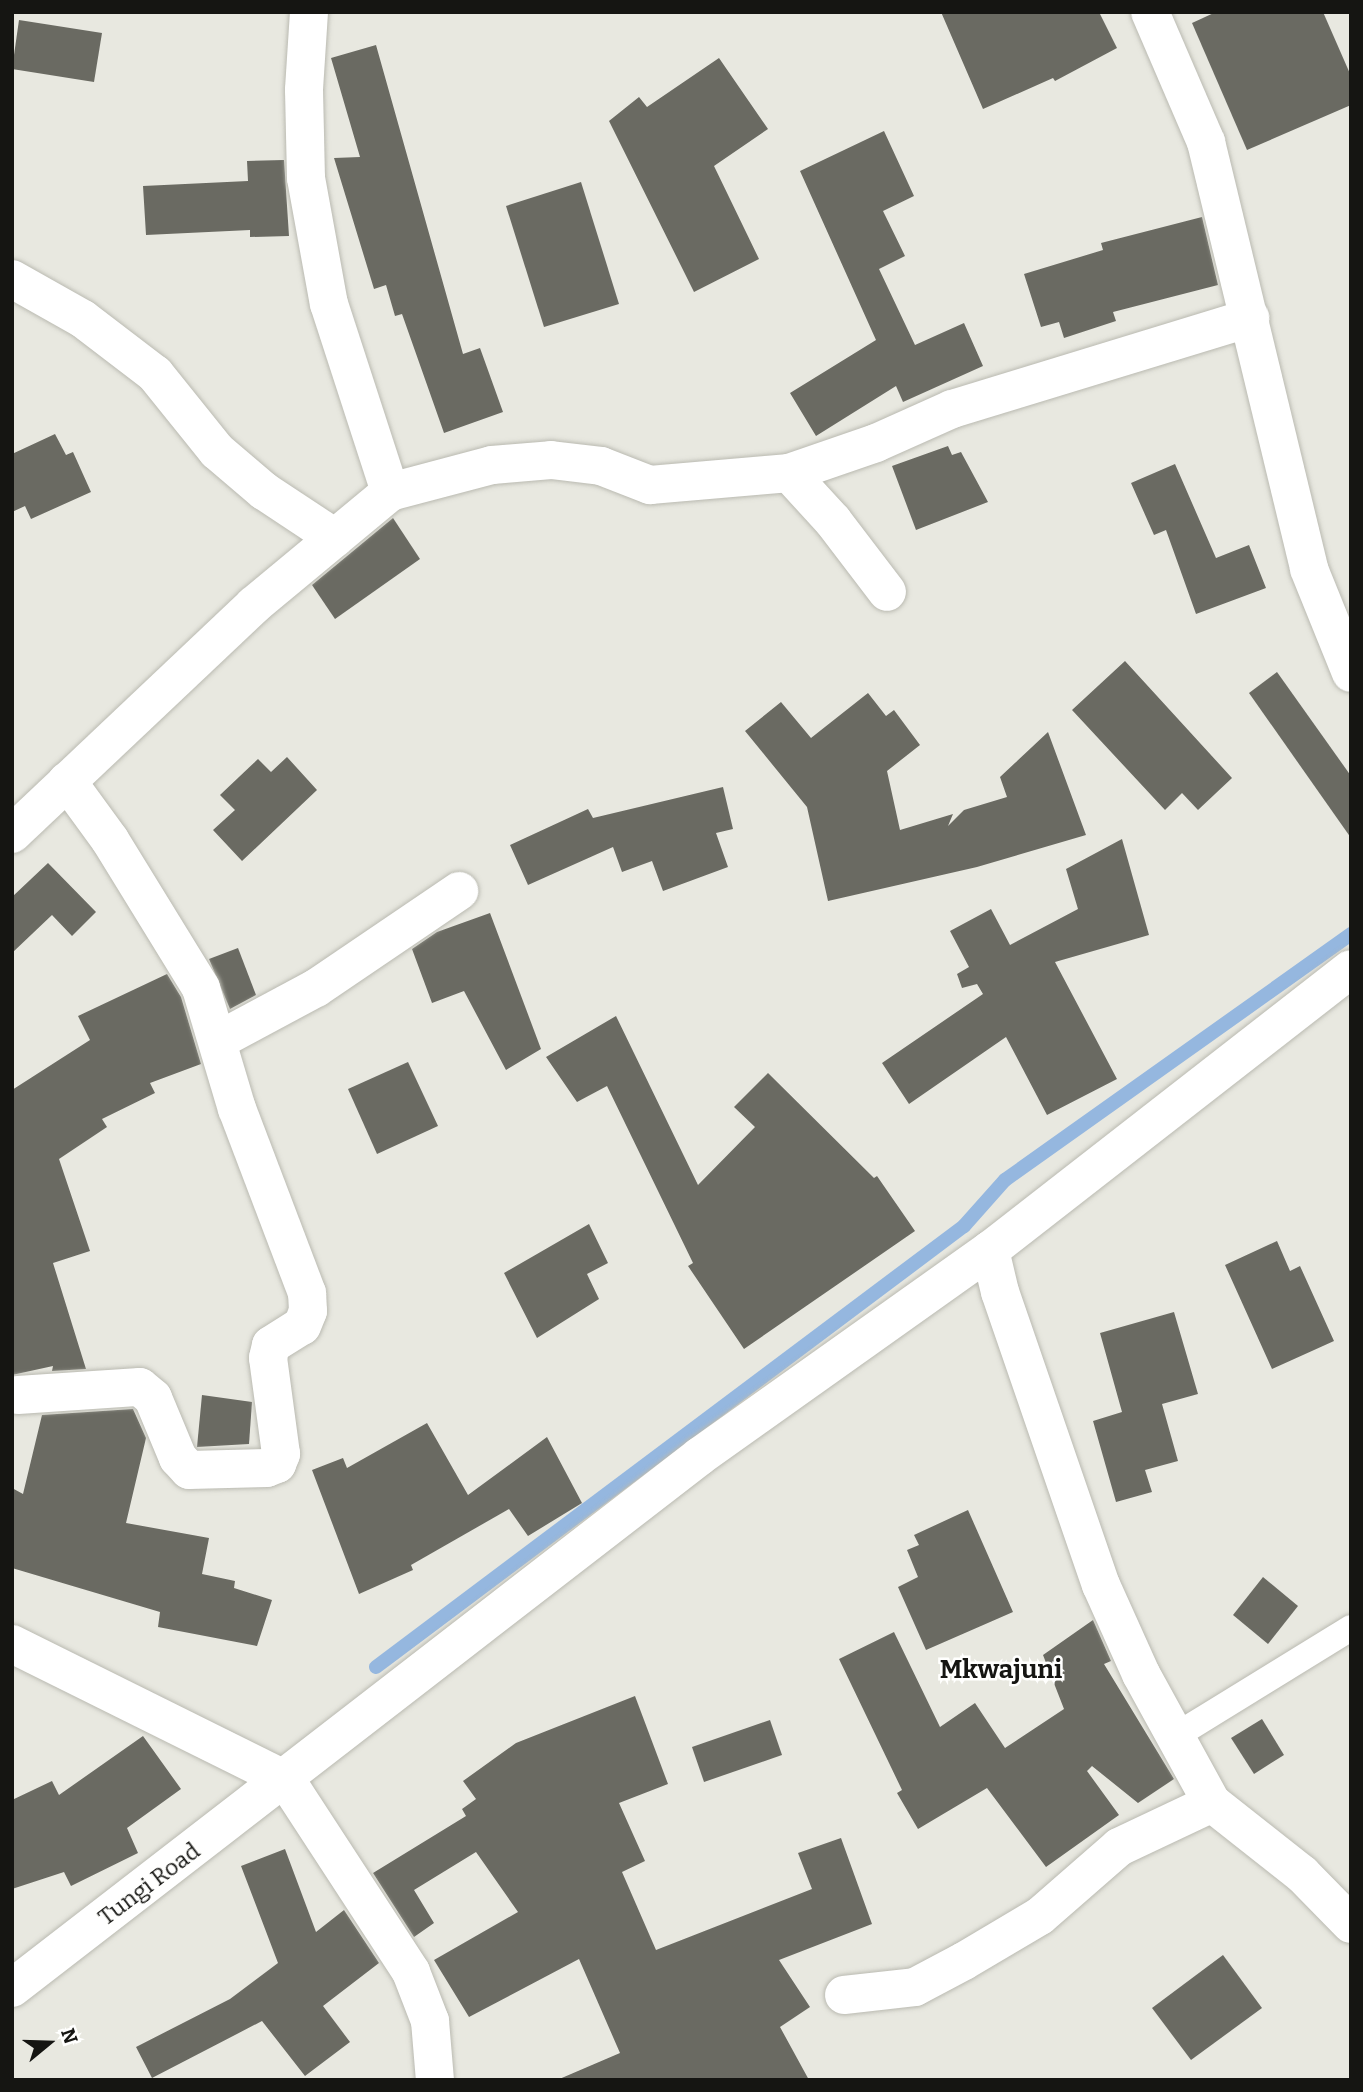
<!DOCTYPE html>
<style>
body{margin:0}
#map{position:relative;width:1363px;height:2092px;overflow:hidden;background:#e8e8e0;font-family:Bitter,serif}
div>[style]{position:absolute}
[style*='--x']{left:calc(var(--x)*1px);top:calc(var(--y)*1px);width:calc(var(--w)*1px);rotate:calc(var(--a)*1deg)}
.stream>*{height:14px;margin:-7px;padding:0 7px;transform-origin:7px;border-radius:7px;background:#95b7df}
.building>*{inset:0;background:#6a6a62}
.roads{filter:drop-shadow(0 0 2px #babab1) drop-shadow(0 0 2px #babab1)}
.lane>*{height:26px;margin:-13px;padding:0 13px;transform-origin:13px;border-radius:13px;background:#fff}
.street>*{height:38px;margin:-19px;padding:0 19px;transform-origin:19px;border-radius:19px;background:#fff}
.secondary>*{height:38px;margin:-19px;padding:0 19px;transform-origin:19px;border-radius:19px;background:#fff}
span{translate:-50% -50%;white-space:nowrap;text-align:center;line-height:1.15;-webkit-text-stroke:5px #fffffe;paint-order:stroke}
.street-label{font-size:23px;color:#151512}
.quarter-label{font-size:26px;color:#151512;font-weight:700}
.frame{position:absolute;inset:0;border:14px solid #151512;pointer-events:none}
.north{position:absolute;left:14px;top:2008px;width:70px;height:70px;-webkit-text-stroke:5px #fffffe;paint-order:stroke;rotate:71deg;font-size:19px;font-weight:700;line-height:28px;text-align:center;color:#151512}
.north::after{content:'';display:block;margin:auto;width:24px;height:32px;background:#151512;clip-path:polygon(50% 0,100% 100%,50% 72%,0 100%)}
</style>
<div id="map">
<div class="stream">
<i style="--x:376;--y:1667;--w:735;--a:-36.87"></i>
<i style="--x:964;--y:1226;--w:62;--a:-48.3"></i>
<i style="--x:1005;--y:1180;--w:425;--a:-35.4"></i>
</div>
<div class="building">
<i style="clip-path:polygon(941px 12px,1099px 12px,1117px 48px,1055px 81px,1053px 78px,983px 109px)"></i>
<i style="clip-path:polygon(1216px 12px,1323px 12px,1351px 76px,1351px 105px,1247px 150px,1192px 23px)"></i>
<i style="clip-path:polygon(19px 20px,102px 33px,94px 82px,12px 69px)"></i>
<i style="clip-path:polygon(376px 45px,463px 354px,480px 348px,503px 412px,444px 433px,402px 314px,395px 316px,386px 285px,374px 289px,334px 158px,360px 157px,331px 58px)"></i>
<i style="clip-path:polygon(719px 58px,768px 129px,714px 166px,759px 259px,694px 292px,609px 121px,639px 97px,647px 107px)"></i>
<i style="clip-path:polygon(884px 131px,914px 196px,883px 211px,905px 256px,879px 269px,915px 345px,964px 323px,983px 366px,903px 402px,896px 386px,816px 436px,790px 393px,876px 340px,800px 171px)"></i>
<i style="clip-path:polygon(284px 160px,289px 236px,250px 237px,250px 230px,146px 235px,143px 186px,248px 181px,247px 161px)"></i>
<i style="clip-path:polygon(581px 182px,619px 304px,544px 327px,506px 206px)"></i>
<i style="clip-path:polygon(1202px 217px,1218px 285px,1113px 312px,1116px 321px,1064px 338px,1059px 322px,1041px 327px,1024px 274px,1103px 250px,1101px 243px)"></i>
<i style="clip-path:polygon(55px 434px,66px 455px,73px 452px,91px 492px,31px 519px,25px 506px,12px 512px,12px 454px)"></i>
<i style="clip-path:polygon(948px 446px,952px 455px,961px 452px,988px 502px,916px 530px,892px 466px)"></i>
<i style="clip-path:polygon(1175px 464px,1216px 558px,1249px 545px,1266px 588px,1196px 614px,1166px 530px,1154px 535px,1131px 483px)"></i>
<i style="clip-path:polygon(393px 518px,420px 559px,335px 619px,312px 585px)"></i>
<i style="clip-path:polygon(1125px 661px,1232px 778px,1198px 810px,1182px 793px,1165px 810px,1072px 710px)"></i>
<i style="clip-path:polygon(1277px 672px,1351px 776px,1351px 838px,1249px 693px)"></i>
<i style="clip-path:polygon(868px 693px,886px 716px,894px 710px,920px 745px,887px 771px,900px 830px,953px 814px,948px 826px,964px 810px,1007px 797px,1000px 777px,1048px 732px,1086px 835px,977px 867px,828px 901px,807px 807px,745px 731px,781px 702px,811px 738px)"></i>
<i style="clip-path:polygon(287px 757px,317px 790px,242px 861px,213px 830px,235px 810px,220px 795px,258px 759px,271px 772px)"></i>
<i style="clip-path:polygon(723px 787px,733px 829px,716px 833px,728px 867px,663px 891px,652px 861px,622px 872px,613px 847px,528px 885px,510px 845px,588px 809px,593px 818px)"></i>
<i style="clip-path:polygon(1122px 839px,1149px 935px,1055px 962px,1117px 1079px,1047px 1115px,1006px 1037px,909px 1104px,882px 1063px,983px 994px,977px 984px,962px 988px,957px 974px,969px 967px,950px 931px,991px 909px,1010px 945px,1078px 909px,1066px 869px)"></i>
<i style="clip-path:polygon(48px 863px,96px 912px,72px 936px,52px 915px,12px 953px,12px 897px)"></i>
<i style="clip-path:polygon(490px 913px,541px 1049px,506px 1070px,464px 991px,432px 1003px,412px 949px,437px 932px)"></i>
<i style="clip-path:polygon(238px 948px,256px 995px,230px 1009px,209px 959px)"></i>
<i style="clip-path:polygon(167px 974px,181px 997px,201px 1064px,150px 1083px,155px 1093px,102px 1119px,107px 1127px,59px 1159px,90px 1251px,53px 1263px,86px 1369px,52px 1371px,53px 1366px,12px 1375px,12px 1090px,90px 1040px,78px 1016px)"></i>
<i style="clip-path:polygon(616px 1016px,698px 1185px,755px 1127px,734px 1107px,768px 1073px,874px 1178px,877px 1176px,915px 1231px,744px 1349px,688px 1266px,693px 1263px,607px 1086px,577px 1102px,546px 1057px)"></i>
<i style="clip-path:polygon(408px 1062px,438px 1126px,377px 1154px,348px 1089px)"></i>
<i style="clip-path:polygon(589px 1224px,608px 1263px,587px 1274px,599px 1299px,537px 1338px,504px 1273px)"></i>
<i style="clip-path:polygon(1277px 1241px,1290px 1271px,1300px 1266px,1334px 1341px,1272px 1369px,1225px 1265px)"></i>
<i style="clip-path:polygon(1174px 1312px,1198px 1394px,1162px 1404px,1178px 1461px,1145px 1470px,1152px 1492px,1116px 1502px,1093px 1421px,1122px 1412px,1100px 1333px)"></i>
<i style="clip-path:polygon(202px 1395px,252px 1402px,249px 1444px,197px 1447px)"></i>
<i style="clip-path:polygon(133px 1409px,146px 1438px,126px 1523px,209px 1538px,202px 1574px,235px 1581px,234px 1588px,272px 1600px,257px 1646px,158px 1627px,160px 1612px,12px 1568px,12px 1488px,23px 1494px,42px 1415px)"></i>
<i style="clip-path:polygon(427px 1423px,468px 1495px,547px 1437px,582px 1503px,528px 1536px,509px 1509px,411px 1565px,413px 1570px,359px 1594px,312px 1470px,343px 1458px,347px 1468px)"></i>
<i style="clip-path:polygon(968px 1510px,1013px 1612px,926px 1650px,898px 1587px,918px 1577px,907px 1550px,919px 1545px,914px 1535px)"></i>
<i style="clip-path:polygon(1263px 1577px,1298px 1606px,1268px 1644px,1233px 1615px)"></i>
<i style="clip-path:polygon(1093px 1620px,1111px 1661px,1104px 1664px,1174px 1779px,1138px 1803px,1092px 1766px,1087px 1771px,1119px 1815px,1046px 1867px,987px 1788px,918px 1829px,897px 1793px,902px 1790px,839px 1659px,894px 1632px,940px 1727px,975px 1703px,1005px 1748px,1064px 1709px,1043px 1655px)"></i>
<i style="clip-path:polygon(635px 1696px,668px 1784px,619px 1803px,645px 1861px,622px 1872px,656px 1950px,812px 1889px,798px 1853px,841px 1838px,872px 1924px,779px 1960px,810px 2007px,780px 2027px,809px 2080px,557px 2080px,620px 2053px,579px 1959px,469px 2017px,434px 1960px,518px 1912px,476px 1852px,414px 1890px,434px 1923px,414px 1937px,373px 1873px,466px 1816px,462px 1809px,476px 1799px,463px 1781px,516px 1743px)"></i>
<i style="clip-path:polygon(1262px 1719px,1284px 1755px,1254px 1774px,1231px 1738px)"></i>
<i style="clip-path:polygon(770px 1720px,782px 1755px,704px 1782px,692px 1747px)"></i>
<i style="clip-path:polygon(143px 1736px,181px 1789px,127px 1828px,138px 1853px,71px 1886px,64px 1872px,12px 1889px,12px 1800px,52px 1781px,59px 1795px)"></i>
<i style="clip-path:polygon(285px 1849px,316px 1932px,344px 1910px,379px 1963px,323px 2006px,350px 2042px,305px 2076px,262px 2021px,152px 2078px,136px 2047px,230px 1999px,278px 1963px,241px 1866px)"></i>
<i style="clip-path:polygon(1223px 1955px,1262px 2008px,1191px 2060px,1152px 2008px)"></i>
</div>
<div class="roads">
<div class="lane">
<i style="--x:1177;--y:1735;--w:204;--a:-31.6"></i>
</div>
<div class="street">
<i style="--x:309;--y:12;--w:78;--a:93.7"></i>
<i style="--x:304;--y:90;--w:88;--a:88.7"></i>
<i style="--x:306;--y:178;--w:128;--a:79.7"></i>
<i style="--x:329;--y:304;--w:198;--a:72"></i>
<i style="--x:1150;--y:12;--w:142;--a:66.7"></i>
<i style="--x:1206;--y:142;--w:439;--a:76.4"></i>
<i style="--x:1309;--y:569;--w:112;--a:68"></i>
<i style="--x:12;--y:279;--w:81;--a:29.4"></i>
<i style="--x:83;--y:319;--w:91;--a:37.4"></i>
<i style="--x:155;--y:374;--w:99;--a:51.2"></i>
<i style="--x:217;--y:451;--w:62;--a:40.4"></i>
<i style="--x:264;--y:491;--w:85;--a:33.5"></i>
<i style="--x:789;--y:473;--w:65;--a:47.5"></i>
<i style="--x:833;--y:521;--w:89;--a:52.7"></i>
<i style="--x:12;--y:834;--w:333;--a:-43.4"></i>
<i style="--x:254;--y:605;--w:177;--a:-39.7"></i>
<i style="--x:390;--y:492;--w:106;--a:-14.8"></i>
<i style="--x:492;--y:465;--w:59;--a:-4.8"></i>
<i style="--x:551;--y:460;--w:50;--a:6.8"></i>
<i style="--x:601;--y:466;--w:53;--a:21.2"></i>
<i style="--x:650;--y:485;--w:140;--a:-4.9"></i>
<i style="--x:789;--y:473;--w:92;--a:-19"></i>
<i style="--x:876;--y:443;--w:83;--a:-24.1"></i>
<i style="--x:952;--y:409;--w:312;--a:-17"></i>
<i style="--x:219;--y:1040;--w:110;--a:-28.2"></i>
<i style="--x:316;--y:988;--w:173;--a:-34.1"></i>
<i style="--x:990;--y:1250;--w:43;--a:76.6"></i>
<i style="--x:1000;--y:1292;--w:310;--a:71"></i>
<i style="--x:1101;--y:1585;--w:98;--a:65.8"></i>
<i style="--x:1141;--y:1674;--w:147;--a:61.2"></i>
<i style="--x:1212;--y:1803;--w:115;--a:38.3"></i>
<i style="--x:1302;--y:1874;--w:70;--a:45.6"></i>
<i style="--x:18;--y:1395;--w:122;--a:-3.8"></i>
<i style="--x:140;--y:1387;--w:17;--a:40"></i>
<i style="--x:153;--y:1398;--w:65;--a:67.4"></i>
<i style="--x:178;--y:1458;--w:16;--a:47"></i>
<i style="--x:189;--y:1470;--w:78;--a:-1.5"></i>
<i style="--x:267;--y:1468;--w:11;--a:-22"></i>
<i style="--x:277;--y:1464;--w:11;--a:-68"></i>
<i style="--x:281;--y:1454;--w:97;--a:-97.7"></i>
<i style="--x:268;--y:1358;--w:13;--a:-77"></i>
<i style="--x:271;--y:1345;--w:36;--a:-32"></i>
<i style="--x:302;--y:1326;--w:16;--a:-68"></i>
<i style="--x:308;--y:1311;--w:18;--a:-93"></i>
<i style="--x:307;--y:1293;--w:197;--a:-110.8"></i>
<i style="--x:237;--y:1109;--w:126;--a:-106.6"></i>
<i style="--x:201;--y:988;--w:174;--a:-121.6"></i>
<i style="--x:110;--y:840;--w:73;--a:-126.1"></i>
<i style="--x:12;--y:1644;--w:306;--a:26.4"></i>
<i style="--x:286;--y:1780;--w:229;--a:56.9"></i>
<i style="--x:411;--y:1972;--w:53;--a:68.8"></i>
<i style="--x:430;--y:2021;--w:59;--a:85.2"></i>
<i style="--x:844;--y:1995;--w:71;--a:-6.4"></i>
<i style="--x:915;--y:1987;--w:55;--a:-28"></i>
<i style="--x:964;--y:1961;--w:88;--a:-30.6"></i>
<i style="--x:1040;--y:1916;--w:105;--a:-41.1"></i>
<i style="--x:1119;--y:1847;--w:103;--a:-25.3"></i>
</div>
<div class="secondary">
<i style="--x:12;--y:1988;--w:870;--a:-37.71"></i>
<i style="--x:700;--y:1456;--w:356;--a:-35.4"></i>
<i style="--x:990;--y:1250;--w:457;--a:-37.9"></i>
</div>
</div>
<div class="street-label">
<span style="left:149px;top:1884px;rotate:-37deg">Tungi Road</span>
</div>
<div class="quarter-label">
<span style="left:1001px;top:1670px">Mkwajuni</span>
</div>
<div class="frame"></div>
<div class="north">N</div>
</div>
